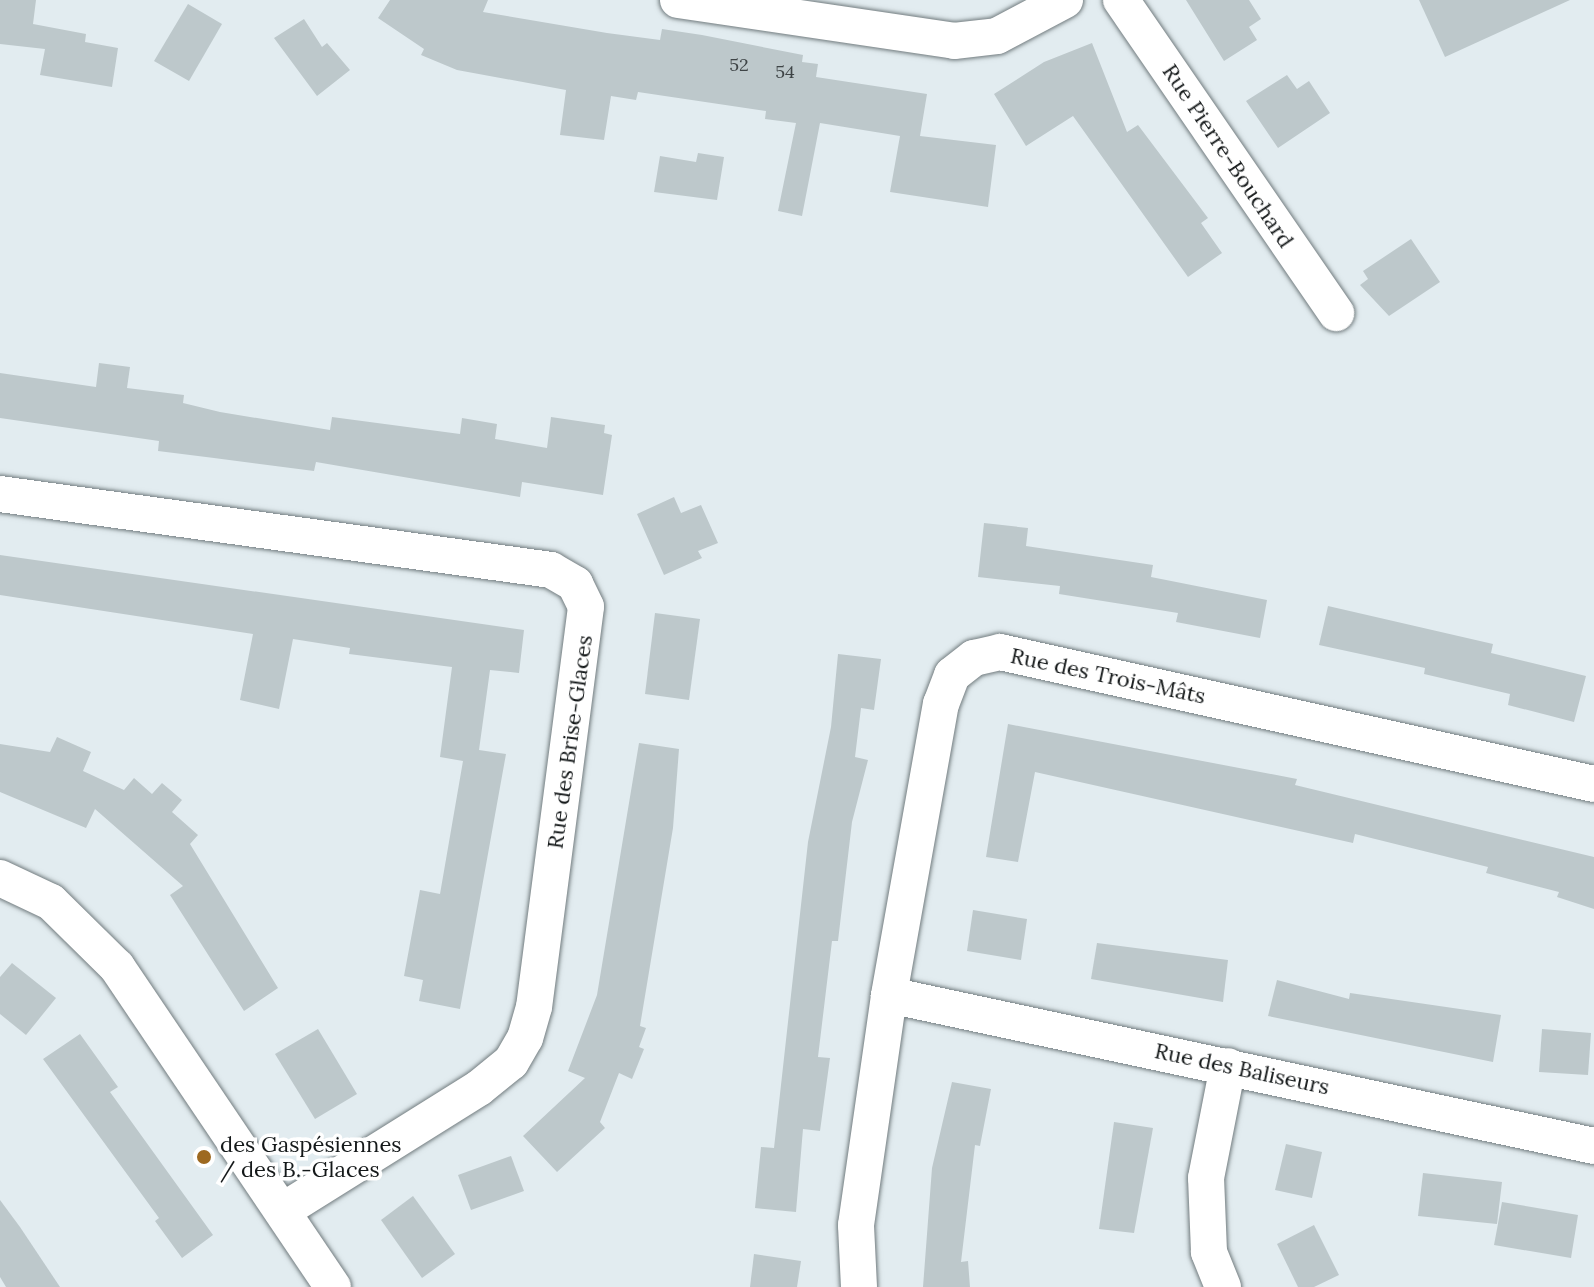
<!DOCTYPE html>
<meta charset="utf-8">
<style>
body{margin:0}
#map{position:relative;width:1594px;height:1287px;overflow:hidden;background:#e2ecf0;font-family:Lora,serif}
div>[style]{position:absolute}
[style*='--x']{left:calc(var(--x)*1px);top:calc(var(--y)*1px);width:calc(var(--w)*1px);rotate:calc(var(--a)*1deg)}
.building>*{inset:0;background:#bdc8cb}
.roads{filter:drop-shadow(0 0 2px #727c7f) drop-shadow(0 0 2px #727c7f)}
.street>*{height:36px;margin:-18px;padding:0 18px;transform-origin:18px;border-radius:18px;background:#fff}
.dots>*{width:22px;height:22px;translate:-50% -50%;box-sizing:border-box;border:4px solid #fff;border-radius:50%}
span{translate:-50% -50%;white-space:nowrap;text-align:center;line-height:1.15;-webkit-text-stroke:7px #fff;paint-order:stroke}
.number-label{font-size:18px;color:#3e4446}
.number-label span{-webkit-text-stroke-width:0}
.street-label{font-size:22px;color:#141819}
.poi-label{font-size:22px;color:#141819}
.left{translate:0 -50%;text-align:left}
</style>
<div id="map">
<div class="building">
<i style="clip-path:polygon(0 0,36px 0,33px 24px,86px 34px,85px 42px,118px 48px,112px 87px,40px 75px,45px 49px,0 44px)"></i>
<i style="clip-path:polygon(390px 0,488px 0,483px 12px,607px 33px,660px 40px,662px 29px,702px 35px,803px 55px,802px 62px,818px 64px,816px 77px,927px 94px,920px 136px,996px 145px,988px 207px,890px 192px,900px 136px,820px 123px,802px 216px,778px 211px,796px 123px,765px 119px,766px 111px,638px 92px,636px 100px,611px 96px,604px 140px,560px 135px,566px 90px,457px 70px,421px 55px,424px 49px,378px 18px)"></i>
<i style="clip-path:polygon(1186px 0,1249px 0,1261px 19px,1249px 27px,1257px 40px,1224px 61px)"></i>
<i style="clip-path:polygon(1419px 0,1570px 0,1445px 57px)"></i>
<i style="clip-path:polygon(188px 4px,222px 24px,189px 81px,154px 61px)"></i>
<i style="clip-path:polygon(304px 19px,322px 47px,327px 43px,350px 70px,317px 96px,274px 38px)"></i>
<i style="clip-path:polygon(1092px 43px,1127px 132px,1138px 125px,1208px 218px,1201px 223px,1222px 253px,1188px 277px,1073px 116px,1026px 146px,994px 94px,1044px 62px)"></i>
<i style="clip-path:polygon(1287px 75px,1297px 89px,1309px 81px,1330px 113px,1278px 148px,1246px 101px)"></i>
<i style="clip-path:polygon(698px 153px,724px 157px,717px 200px,654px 192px,660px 156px,696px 162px)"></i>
<i style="clip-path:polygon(1411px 239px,1440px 282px,1389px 316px,1360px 285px,1368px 279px,1363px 271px)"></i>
<i style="clip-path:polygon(99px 363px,130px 367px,127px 388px,184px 395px,183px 403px,220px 412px,330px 430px,332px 417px,460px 434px,462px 418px,497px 424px,495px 439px,547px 448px,551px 417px,605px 425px,604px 433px,612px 435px,603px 495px,522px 482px,520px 497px,316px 462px,314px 471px,214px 458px,158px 451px,159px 441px,0 418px,0 373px,96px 387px)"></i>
<i style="clip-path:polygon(674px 497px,681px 513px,701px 505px,718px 543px,698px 551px,702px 558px,664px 575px,637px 514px)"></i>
<i style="clip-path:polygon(984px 523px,1028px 528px,1026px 546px,1153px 565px,1151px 577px,1267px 600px,1260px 638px,1176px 622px,1178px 613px,1059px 594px,1060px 586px,978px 577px)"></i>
<i style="clip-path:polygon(0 555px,524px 630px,519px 673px,490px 670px,479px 750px,506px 754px,460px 1009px,419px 1001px,423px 980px,404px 976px,420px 890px,440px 894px,463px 761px,440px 757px,452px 667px,349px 654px,350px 648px,293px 639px,279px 709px,240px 700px,253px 634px,0 595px)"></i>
<i style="clip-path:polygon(1328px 606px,1493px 644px,1491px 653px,1586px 676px,1574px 722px,1508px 705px,1510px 694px,1424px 674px,1425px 668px,1319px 645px)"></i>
<i style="clip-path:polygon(655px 613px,700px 619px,689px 700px,645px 694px)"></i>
<i style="clip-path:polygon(838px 654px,881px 659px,874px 710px,861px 708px,855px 757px,868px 760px,852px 822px,838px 941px,832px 941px,818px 1057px,830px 1058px,820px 1131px,803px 1129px,796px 1212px,755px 1208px,761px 1147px,774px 1148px,808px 842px,831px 727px)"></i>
<i style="clip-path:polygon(1008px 724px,1297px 779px,1295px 785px,1594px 857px,1594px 909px,1557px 897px,1559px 892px,1486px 873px,1488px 867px,1355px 834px,1353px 843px,1035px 772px,1018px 862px,986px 857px)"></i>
<i style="clip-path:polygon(57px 737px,91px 752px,83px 771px,124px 790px,134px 778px,152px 794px,162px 783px,182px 800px,172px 812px,198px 835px,190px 844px,278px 988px,244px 1011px,170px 895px,183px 886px,95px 809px,86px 828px,0 792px,0 744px,50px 752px)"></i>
<i style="clip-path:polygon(639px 743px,679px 749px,673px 828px,640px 1026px,646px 1028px,639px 1047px,644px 1049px,632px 1079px,619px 1073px,600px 1122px,605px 1128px,557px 1172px,523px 1136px,585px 1078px,568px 1071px,597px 995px)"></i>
<i style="clip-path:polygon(973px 910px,1027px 919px,1021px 960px,967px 951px)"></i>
<i style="clip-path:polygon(1097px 943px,1228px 960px,1223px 1002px,1091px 979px)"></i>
<i style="clip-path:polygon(12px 963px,56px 998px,26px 1035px,0 1014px,0 977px)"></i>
<i style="clip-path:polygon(1277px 980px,1349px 999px,1350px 993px,1501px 1015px,1493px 1062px,1268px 1016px)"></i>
<i style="clip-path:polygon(318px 1029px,357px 1094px,315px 1119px,275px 1054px)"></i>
<i style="clip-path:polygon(1542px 1029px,1591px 1033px,1588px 1075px,1539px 1072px)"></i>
<i style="clip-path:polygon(80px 1034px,118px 1087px,110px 1092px,213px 1235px,182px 1258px,155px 1221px,159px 1218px,43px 1059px)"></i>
<i style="clip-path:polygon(952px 1082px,991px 1089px,980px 1146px,975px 1145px,961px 1262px,968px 1261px,970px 1287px,923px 1287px,932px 1168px)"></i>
<i style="clip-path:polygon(1114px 1122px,1153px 1128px,1134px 1233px,1099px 1229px)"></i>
<i style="clip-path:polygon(1286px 1144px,1322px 1152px,1312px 1198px,1275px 1190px)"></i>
<i style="clip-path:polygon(511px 1156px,524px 1191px,471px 1210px,458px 1175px)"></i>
<i style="clip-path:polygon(1423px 1173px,1502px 1182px,1497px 1224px,1418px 1216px)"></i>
<i style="clip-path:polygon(413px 1196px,455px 1254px,422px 1278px,381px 1220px)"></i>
<i style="clip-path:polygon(0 1200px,20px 1227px,60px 1287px,6px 1287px,0 1277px)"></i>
<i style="clip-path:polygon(1502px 1202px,1578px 1215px,1571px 1258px,1494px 1245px)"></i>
<i style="clip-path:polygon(1314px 1225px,1339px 1275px,1314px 1287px,1298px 1287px,1277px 1244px)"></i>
<i style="clip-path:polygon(754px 1254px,801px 1261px,797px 1287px,750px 1287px)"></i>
</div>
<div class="roads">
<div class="street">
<i style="--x:678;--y:0;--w:279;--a:8.4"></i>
<i style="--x:954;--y:41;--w:43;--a:-6.6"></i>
<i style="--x:997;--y:36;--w:77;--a:-27.9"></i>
<i style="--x:1121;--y:0;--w:380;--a:55.5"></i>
<i style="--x:0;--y:494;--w:556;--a:7.85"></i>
<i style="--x:551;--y:570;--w:28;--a:30"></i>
<i style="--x:575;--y:584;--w:25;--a:64"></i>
<i style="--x:586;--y:607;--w:403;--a:97.4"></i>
<i style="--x:534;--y:1007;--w:32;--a:106"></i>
<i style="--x:525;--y:1038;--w:28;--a:120"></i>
<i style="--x:511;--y:1062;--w:41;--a:140.9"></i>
<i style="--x:479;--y:1088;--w:232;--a:148"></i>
<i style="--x:0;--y:878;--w:56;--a:25.2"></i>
<i style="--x:51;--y:902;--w:93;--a:44.6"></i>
<i style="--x:117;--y:967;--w:386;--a:56"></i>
<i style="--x:889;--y:995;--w:721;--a:12.09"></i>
<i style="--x:859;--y:1287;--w:62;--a:-92.8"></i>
<i style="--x:856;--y:1225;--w:232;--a:-81.8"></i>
<i style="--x:889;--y:995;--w:296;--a:-79.9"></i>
<i style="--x:941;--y:704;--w:31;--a:-69"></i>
<i style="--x:952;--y:675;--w:28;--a:-38"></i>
<i style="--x:974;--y:658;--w:27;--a:-13"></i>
<i style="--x:1000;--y:652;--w:608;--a:12.53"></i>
<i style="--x:1223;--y:1287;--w:38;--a:-112"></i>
<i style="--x:1209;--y:1252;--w:74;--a:-92.3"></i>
<i style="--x:1206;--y:1178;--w:114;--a:-78.9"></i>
</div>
</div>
<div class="dots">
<i style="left:204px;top:1157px;background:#9d6920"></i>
</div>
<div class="number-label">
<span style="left:739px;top:65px">52</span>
<span style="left:785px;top:72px">54</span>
</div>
<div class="street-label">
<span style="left:1228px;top:156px;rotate:56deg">Rue Pierre-Bouchard</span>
<span style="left:1108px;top:676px;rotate:12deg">Rue des Trois-Mâts</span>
<span style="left:570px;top:742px;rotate:-82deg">Rue des Brise-Glaces</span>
<span style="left:1242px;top:1069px;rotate:12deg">Rue des Baliseurs</span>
</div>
<div class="poi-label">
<span class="left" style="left:220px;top:1157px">des Gaspésiennes<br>/ des B.-Glaces</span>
</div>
</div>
